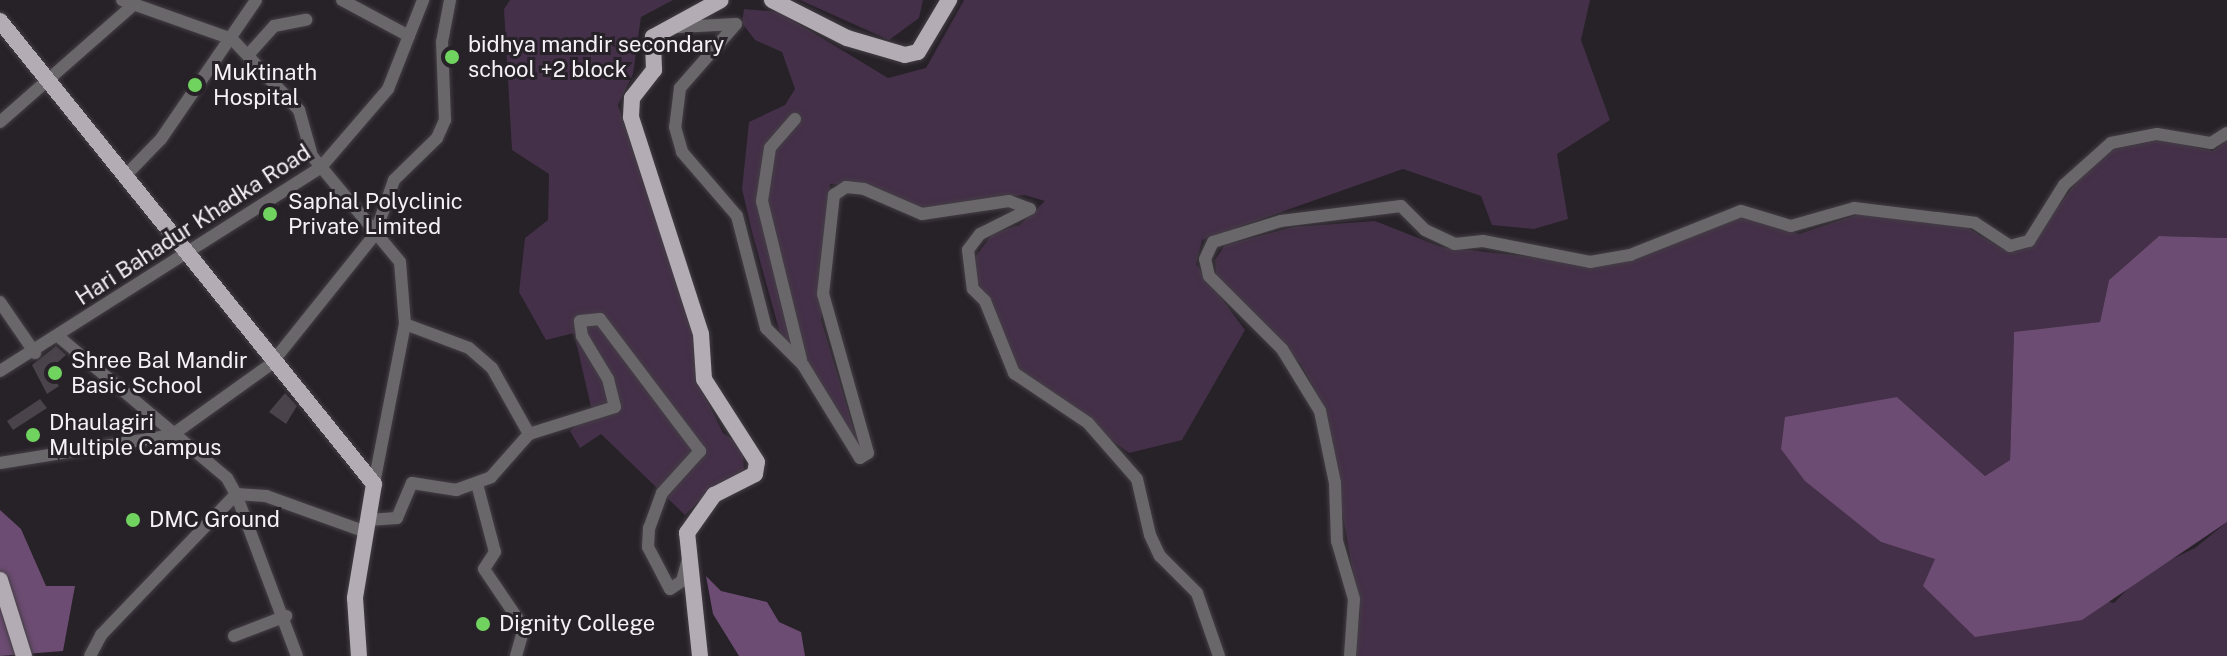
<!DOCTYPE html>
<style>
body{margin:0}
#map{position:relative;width:2227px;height:656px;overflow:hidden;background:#272128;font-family:"Public Sans",sans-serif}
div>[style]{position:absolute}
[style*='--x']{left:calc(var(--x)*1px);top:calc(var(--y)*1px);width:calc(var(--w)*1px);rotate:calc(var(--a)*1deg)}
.green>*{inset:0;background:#443048}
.forest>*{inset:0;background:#6c4c72}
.building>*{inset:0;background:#4a434b}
.roads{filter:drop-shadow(0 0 2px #443e45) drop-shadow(0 0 2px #443e45)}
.minor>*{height:12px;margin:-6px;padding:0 6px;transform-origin:6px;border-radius:6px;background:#6a676b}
.major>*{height:16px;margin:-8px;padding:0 8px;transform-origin:8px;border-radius:8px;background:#b3acb4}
.dots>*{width:22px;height:22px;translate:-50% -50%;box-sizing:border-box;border:4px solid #272128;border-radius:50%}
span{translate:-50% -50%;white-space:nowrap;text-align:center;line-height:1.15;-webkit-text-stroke:6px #272128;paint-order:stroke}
.poi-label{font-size:22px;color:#f5f1f5}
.left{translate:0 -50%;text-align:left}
.street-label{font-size:22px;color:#f5f1f5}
</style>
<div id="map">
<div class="green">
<i style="clip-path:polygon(510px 0,673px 0,641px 17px,633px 74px,618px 105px,692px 330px,696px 378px,723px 433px,743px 447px,744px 475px,715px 485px,685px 515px,601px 434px,580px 448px,570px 431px,592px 411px,574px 333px,546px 340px,519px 292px,525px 238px,548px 220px,549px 174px,512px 150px,504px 9px)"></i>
<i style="clip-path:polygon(800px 0,923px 0,919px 18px,889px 40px)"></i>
<i style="clip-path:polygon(964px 0,1590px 0,1581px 40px,1610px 120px,1557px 154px,1568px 219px,1534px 229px,1492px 225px,1481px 196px,1403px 169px,1202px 240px,1196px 264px,1245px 330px,1182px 440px,1129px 453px,1020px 373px,978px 282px,973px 260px,993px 233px,1020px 225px,1045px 201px,1024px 195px,918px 209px,876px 188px,830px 184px,821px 320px,860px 450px,780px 333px,752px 232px,742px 189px,749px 122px,785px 105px,795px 89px,782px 52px,755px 40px,742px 23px,744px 9px,779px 12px,888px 78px,926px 68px)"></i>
<i style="clip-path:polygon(2159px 140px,2213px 151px,2227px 140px,2227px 238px,2159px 236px,2109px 280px,2100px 322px,2014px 333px,2010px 460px,1985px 476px,1897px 397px,1881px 542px,2114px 603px,2143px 573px,2195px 548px,2227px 522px,2227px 656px,1355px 656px,1360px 612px,1323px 404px,1300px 363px,1216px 278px,1215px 260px,1225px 245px,1294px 227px,1375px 221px,1441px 247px,1603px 265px,1745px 215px,1799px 234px,1859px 214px,1966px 227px,2005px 250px,2027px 248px,2086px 169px,2111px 150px)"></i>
</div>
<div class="forest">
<i style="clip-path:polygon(2159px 236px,2227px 238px,2227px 522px,2082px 620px,1975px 637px,1923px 586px,1935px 559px,1881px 542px,1805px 481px,1781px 449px,1785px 417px,1897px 397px,1985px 476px,2010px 460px,2014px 332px,2100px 322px,2109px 280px)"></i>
<i style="clip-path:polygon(0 510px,21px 529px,46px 586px,75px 586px,63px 651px,0 656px)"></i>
<i style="clip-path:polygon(706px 576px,721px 591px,767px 602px,779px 622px,801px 632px,805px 656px,739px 656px,713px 614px)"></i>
</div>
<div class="building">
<i style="clip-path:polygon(56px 346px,66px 355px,49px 370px,59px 386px,47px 394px,32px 365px)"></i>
<i style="clip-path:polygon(285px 393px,297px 406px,286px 424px,269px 412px)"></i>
<i style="clip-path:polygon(40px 399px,47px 408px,13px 430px,7px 421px)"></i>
</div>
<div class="roads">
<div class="minor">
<i style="--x:122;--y:0;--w:117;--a:19.5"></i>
<i style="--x:232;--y:39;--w:98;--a:46.7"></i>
<i style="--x:299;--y:110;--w:48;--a:74.2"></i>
<i style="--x:312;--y:156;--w:138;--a:50.3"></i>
<i style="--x:400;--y:262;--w:62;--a:85.4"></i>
<i style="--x:405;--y:324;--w:163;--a:101"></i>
<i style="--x:342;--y:0;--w:76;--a:28.2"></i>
<i style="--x:679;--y:27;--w:57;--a:-3"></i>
<i style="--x:736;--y:24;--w:85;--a:131.2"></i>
<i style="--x:680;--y:88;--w:39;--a:97"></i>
<i style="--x:675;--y:127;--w:26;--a:74"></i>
<i style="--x:682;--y:152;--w:84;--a:49.3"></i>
<i style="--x:737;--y:216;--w:116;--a:75.5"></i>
<i style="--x:766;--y:328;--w:52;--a:45"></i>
<i style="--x:803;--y:365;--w:109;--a:58.5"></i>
<i style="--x:860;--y:458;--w:9;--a:-32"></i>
<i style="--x:868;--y:453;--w:165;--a:-105.8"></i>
<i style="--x:823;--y:294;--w:100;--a:-83.7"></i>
<i style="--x:834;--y:195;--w:14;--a:-34"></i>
<i style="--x:846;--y:187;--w:18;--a:6"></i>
<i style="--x:864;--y:189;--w:63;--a:23.3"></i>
<i style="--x:922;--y:214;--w:88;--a:-8.5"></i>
<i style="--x:1009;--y:201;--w:22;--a:21"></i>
<i style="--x:1030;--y:209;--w:56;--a:153.4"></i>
<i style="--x:980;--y:234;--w:20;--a:127"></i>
<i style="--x:968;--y:250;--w:39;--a:83"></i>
<i style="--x:973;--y:289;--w:17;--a:45"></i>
<i style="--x:985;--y:301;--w:78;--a:68.1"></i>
<i style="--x:1014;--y:373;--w:89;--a:34"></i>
<i style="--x:1088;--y:423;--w:74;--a:48.8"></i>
<i style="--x:1137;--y:479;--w:57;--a:76.9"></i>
<i style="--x:1150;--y:535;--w:23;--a:65"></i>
<i style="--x:1160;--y:556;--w:52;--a:45"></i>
<i style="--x:1197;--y:593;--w:67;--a:70.8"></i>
<i style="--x:248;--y:55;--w:39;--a:-48"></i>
<i style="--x:274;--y:26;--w:33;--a:-11"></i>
<i style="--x:795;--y:119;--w:38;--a:131"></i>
<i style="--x:770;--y:148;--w:54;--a:98.6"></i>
<i style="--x:762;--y:201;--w:164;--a:76.2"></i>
<i style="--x:0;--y:122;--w:177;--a:-41.3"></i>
<i style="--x:126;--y:175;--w:50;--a:-45.8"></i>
<i style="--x:161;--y:139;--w:168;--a:-55.6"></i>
<i style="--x:0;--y:302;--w:62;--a:55.5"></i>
<i style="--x:405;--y:324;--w:68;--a:20.6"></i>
<i style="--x:469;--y:348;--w:30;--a:41"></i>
<i style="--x:492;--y:368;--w:76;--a:60.7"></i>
<i style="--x:529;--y:434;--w:90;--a:-17.4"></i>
<i style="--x:615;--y:407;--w:29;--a:-104"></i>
<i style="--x:608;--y:379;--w:50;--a:-121.2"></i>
<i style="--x:582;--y:336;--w:15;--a:-98"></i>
<i style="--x:580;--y:321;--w:20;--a:-6"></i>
<i style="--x:600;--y:319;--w:166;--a:52.9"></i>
<i style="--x:700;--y:451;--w:57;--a:132.1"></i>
<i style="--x:662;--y:493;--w:37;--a:110"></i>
<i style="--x:649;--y:528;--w:19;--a:93"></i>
<i style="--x:648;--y:547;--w:47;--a:62.4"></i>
<i style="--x:670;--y:589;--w:14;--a:-34"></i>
<i style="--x:682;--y:581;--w:20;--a:-75"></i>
<i style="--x:59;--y:337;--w:219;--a:40"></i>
<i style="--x:227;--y:478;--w:18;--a:61"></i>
<i style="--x:236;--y:494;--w:30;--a:4"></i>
<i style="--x:266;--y:496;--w:106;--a:19.8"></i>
<i style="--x:0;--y:371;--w:380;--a:-32.4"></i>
<i style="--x:321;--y:167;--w:103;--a:-49.3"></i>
<i style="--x:388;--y:89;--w:96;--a:-68.5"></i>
<i style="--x:0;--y:463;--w:174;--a:-9.2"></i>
<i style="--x:172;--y:435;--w:122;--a:-35.6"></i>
<i style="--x:271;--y:364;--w:166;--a:-51.3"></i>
<i style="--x:375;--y:234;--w:57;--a:-70.6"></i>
<i style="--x:394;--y:180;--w:60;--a:-44.3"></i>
<i style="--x:437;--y:138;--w:20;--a:-66"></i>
<i style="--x:445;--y:120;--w:78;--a:-92.2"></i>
<i style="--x:442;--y:42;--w:43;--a:-79.2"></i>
<i style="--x:477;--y:484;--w:70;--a:75.2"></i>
<i style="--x:495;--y:552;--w:20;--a:123"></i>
<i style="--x:484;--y:569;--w:71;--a:55.9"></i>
<i style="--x:524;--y:628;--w:29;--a:106"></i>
<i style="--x:236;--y:494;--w:173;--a:69.4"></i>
<i style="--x:368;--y:520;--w:29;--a:-4"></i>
<i style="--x:397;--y:518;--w:38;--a:-67"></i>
<i style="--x:412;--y:483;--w:45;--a:9"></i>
<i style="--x:456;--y:490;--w:37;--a:-20"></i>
<i style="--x:491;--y:477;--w:57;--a:-48.5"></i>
<i style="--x:234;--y:636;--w:56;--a:-21"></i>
<i style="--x:90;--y:656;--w:24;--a:-62"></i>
<i style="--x:101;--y:635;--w:195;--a:-46.2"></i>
<i style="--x:1350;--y:656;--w:57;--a:-86"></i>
<i style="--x:1354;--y:599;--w:60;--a:-106.3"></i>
<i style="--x:1337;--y:541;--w:58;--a:-92"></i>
<i style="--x:1335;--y:483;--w:74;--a:-101.8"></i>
<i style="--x:1320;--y:411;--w:73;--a:-121.5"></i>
<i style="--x:1282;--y:349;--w:103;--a:-135"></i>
<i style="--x:1209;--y:276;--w:17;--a:-103"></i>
<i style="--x:1205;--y:259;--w:19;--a:-65"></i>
<i style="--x:1213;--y:242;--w:71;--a:-17.2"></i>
<i style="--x:1281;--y:221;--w:121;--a:-7.1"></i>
<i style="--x:1401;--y:206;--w:34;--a:45"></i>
<i style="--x:1425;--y:230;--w:33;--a:25"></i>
<i style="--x:1455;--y:244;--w:28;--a:-6"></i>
<i style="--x:1483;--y:241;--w:109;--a:11.1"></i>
<i style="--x:1590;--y:262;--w:41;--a:-9.9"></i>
<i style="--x:1630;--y:255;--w:119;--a:-21.6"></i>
<i style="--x:1741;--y:211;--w:52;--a:16.7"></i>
<i style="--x:1791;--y:226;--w:66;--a:-15.9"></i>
<i style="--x:1854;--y:208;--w:84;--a:6.9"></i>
<i style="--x:1937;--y:218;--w:38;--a:7"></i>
<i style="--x:1975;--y:223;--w:42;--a:33.3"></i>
<i style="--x:2010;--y:246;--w:20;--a:-15"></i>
<i style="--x:2029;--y:241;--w:66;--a:-58"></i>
<i style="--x:2064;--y:185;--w:63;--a:-41.8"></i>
<i style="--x:2111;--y:143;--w:47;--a:-11.1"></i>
<i style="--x:2157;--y:134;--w:55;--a:9.5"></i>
<i style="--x:2211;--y:143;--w:19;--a:-32"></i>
</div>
<div class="major">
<i style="--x:772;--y:0;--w:84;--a:26.9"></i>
<i style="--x:847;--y:38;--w:60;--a:16.3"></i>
<i style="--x:905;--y:55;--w:13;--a:-13"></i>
<i style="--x:918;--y:52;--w:61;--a:-59.2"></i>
<i style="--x:0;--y:21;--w:595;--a:51.07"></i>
<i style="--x:374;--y:484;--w:116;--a:99.5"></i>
<i style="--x:355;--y:598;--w:58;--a:86.1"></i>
<i style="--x:0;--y:580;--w:80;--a:72.5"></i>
<i style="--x:700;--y:656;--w:124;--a:-96"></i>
<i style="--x:687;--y:533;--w:47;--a:-54.6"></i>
<i style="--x:714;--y:495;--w:46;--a:-27.1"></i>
<i style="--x:755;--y:474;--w:12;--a:-81"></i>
<i style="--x:757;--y:462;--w:98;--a:-122.6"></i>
<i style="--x:704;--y:379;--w:45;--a:-93.8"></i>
<i style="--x:701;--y:334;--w:228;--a:-107.9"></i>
<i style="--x:631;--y:117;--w:19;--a:-87"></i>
<i style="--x:632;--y:98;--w:36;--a:-52"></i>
<i style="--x:654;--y:70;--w:33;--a:-92"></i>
<i style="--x:653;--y:37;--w:77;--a:-28.6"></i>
</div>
</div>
<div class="dots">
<i style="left:452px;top:57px;background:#70d35f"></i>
<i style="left:195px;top:85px;background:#70d35f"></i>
<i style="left:270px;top:214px;background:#70d35f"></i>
<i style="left:55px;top:373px;background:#70d35f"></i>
<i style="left:33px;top:435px;background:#70d35f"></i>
<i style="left:133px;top:520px;background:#70d35f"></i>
<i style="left:483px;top:624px;background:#70d35f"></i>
</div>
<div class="poi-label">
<span class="left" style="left:468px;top:57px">bidhya mandir secondary<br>school +2 block</span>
<span class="left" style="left:213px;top:85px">Muktinath<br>Hospital</span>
<span class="left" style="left:288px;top:214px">Saphal Polyclinic<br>Private Limited</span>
<span class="left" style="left:71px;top:373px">Shree Bal Mandir<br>Basic School</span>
<span class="left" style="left:49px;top:435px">Dhaulagiri<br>Multiple Campus</span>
<span class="left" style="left:149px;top:520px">DMC Ground</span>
<span class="left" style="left:499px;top:624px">Dignity College</span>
</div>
<div class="street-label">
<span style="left:193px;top:225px;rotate:-33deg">Hari Bahadur Khadka Road</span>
</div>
</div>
